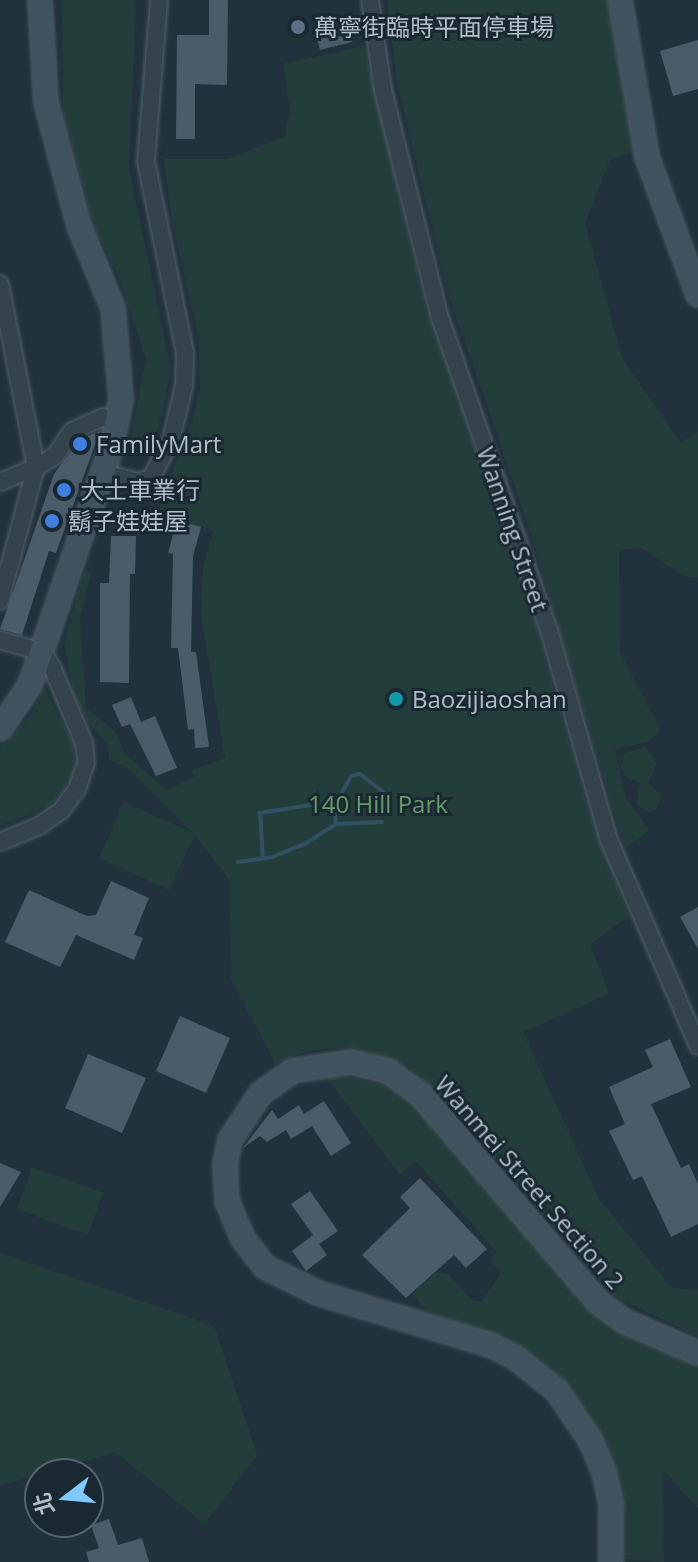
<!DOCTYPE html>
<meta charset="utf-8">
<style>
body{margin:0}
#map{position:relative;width:698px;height:1562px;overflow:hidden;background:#21323c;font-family:"Open Sans","Noto Sans TC",sans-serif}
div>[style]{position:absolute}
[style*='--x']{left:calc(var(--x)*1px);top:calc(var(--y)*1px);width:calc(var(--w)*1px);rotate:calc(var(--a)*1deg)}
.green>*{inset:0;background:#233d3b}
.stream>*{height:4px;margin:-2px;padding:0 2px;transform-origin:2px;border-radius:2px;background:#325063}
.building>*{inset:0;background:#495c68}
.roads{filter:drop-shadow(0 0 2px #53616a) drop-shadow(0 0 2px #53616a)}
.street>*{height:16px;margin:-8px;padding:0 8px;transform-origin:8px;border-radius:8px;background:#35434c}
.secondary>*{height:22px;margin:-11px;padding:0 11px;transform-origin:11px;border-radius:11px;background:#425360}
.dots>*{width:22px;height:22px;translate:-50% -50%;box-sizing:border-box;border:4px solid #1a2831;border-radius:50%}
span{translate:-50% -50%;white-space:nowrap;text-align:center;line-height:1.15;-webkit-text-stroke:6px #1a2831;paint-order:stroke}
.poi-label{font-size:24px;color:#b0bec8}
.left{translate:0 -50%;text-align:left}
.street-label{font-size:24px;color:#b0bec8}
.park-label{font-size:24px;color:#659b67}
.north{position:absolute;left:24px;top:1458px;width:80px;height:80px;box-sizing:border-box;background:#1a2831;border:2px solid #56646d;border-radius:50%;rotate:254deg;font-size:22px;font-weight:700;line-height:32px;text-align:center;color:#b0bec8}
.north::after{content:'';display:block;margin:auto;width:28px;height:36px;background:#7ecaff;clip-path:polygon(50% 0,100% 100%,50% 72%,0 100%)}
</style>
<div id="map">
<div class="green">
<i style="clip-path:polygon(62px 0,136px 0,129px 169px,171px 368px,163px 411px,150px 450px,143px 453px,129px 447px,146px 359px,120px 281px,94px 227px,63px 113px)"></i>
<i style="clip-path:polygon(387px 0,607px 0,633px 152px,610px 159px,585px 223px,622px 358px,681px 443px,698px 431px,698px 578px,683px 576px,641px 548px,619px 550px,620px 652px,660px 730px,650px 741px,615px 750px,625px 797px,649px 830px,625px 849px,528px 525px,447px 290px,397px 83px)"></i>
<i style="clip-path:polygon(364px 46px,426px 310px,530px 606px,587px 806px,629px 917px,590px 944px,609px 994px,523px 1032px,599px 1199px,672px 1288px,698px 1290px,698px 1337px,610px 1294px,436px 1091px,406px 1065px,349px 1047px,307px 1051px,275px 1064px,231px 978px,229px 879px,195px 835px,169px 890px,99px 858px,124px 802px,193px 833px,127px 767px,109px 760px,108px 744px,87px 722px,73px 693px,64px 641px,84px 571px,91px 573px,80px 617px,86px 708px,115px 731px,126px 755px,167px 790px,194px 777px,192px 770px,225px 758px,201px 616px,203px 566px,214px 530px,157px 514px,192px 421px,200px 384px,198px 337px,171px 217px,164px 159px,228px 159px,285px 136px,290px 112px,283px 64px)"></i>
<i style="clip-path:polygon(44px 688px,73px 742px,74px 769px,64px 791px,48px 806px,0 826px,0 748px,30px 716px)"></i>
<i style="clip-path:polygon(645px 747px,657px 763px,648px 783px,662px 796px,656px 810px,648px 812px,636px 804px,641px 783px,627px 778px,621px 766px,625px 753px)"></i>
<i style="clip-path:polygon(350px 1077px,384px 1085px,414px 1103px,595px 1315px,698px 1365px,698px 1508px,663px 1470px,664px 1562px,625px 1559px,624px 1503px,617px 1469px,603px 1435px,564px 1380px,523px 1346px,427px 1311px,412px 1294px,436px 1272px,448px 1274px,472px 1300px,481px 1302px,501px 1273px,489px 1259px,497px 1252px,416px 1161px,400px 1175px,327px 1078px)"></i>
<i style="clip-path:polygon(32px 1167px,103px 1193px,88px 1235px,17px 1209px)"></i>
<i style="clip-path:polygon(0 1253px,214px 1326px,257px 1455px,205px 1524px,115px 1452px,0 1486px)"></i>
</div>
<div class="stream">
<i style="--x:322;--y:806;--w:19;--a:-25"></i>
<i style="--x:339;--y:798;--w:25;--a:-61"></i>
<i style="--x:351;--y:776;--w:9;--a:-13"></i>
<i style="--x:360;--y:774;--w:39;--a:38"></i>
<i style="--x:337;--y:824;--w:45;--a:-2.5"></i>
<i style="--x:238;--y:862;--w:34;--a:-8"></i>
<i style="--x:272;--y:857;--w:35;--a:-22"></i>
<i style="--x:305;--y:844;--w:37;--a:-33"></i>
<i style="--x:336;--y:824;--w:10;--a:-96"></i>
<i style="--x:335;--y:814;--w:21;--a:-151"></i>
<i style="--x:317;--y:804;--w:58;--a:171"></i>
<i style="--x:260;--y:813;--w:45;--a:86.2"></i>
</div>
<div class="building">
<i style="clip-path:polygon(209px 0,228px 0,227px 85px,195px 84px,195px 139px,176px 139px,177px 35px,209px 35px)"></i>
<i style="clip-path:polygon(346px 20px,352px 42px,320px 50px,316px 35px,327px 33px,325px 26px)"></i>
<i style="clip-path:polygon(698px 40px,698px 89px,673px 96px,660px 51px)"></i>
<i style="clip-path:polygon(100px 431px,56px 553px,49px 551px,22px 635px,0 629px,54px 474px,79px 440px)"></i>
<i style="clip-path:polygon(177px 520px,201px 527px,193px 556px,191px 652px,196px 652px,209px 747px,195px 748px,194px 729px,188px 730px,178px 648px,171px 648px,173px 554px,168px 553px)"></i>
<i style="clip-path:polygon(111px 536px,136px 536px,135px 574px,130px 574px,129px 683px,100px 682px,100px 583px,109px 583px)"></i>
<i style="clip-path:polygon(131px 697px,141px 722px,155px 716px,177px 768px,156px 776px,130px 724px,122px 727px,112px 705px)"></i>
<i style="clip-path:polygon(111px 881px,149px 898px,134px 935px,143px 938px,134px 960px,76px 935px,60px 967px,5px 942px,29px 890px,87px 916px,96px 915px)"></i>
<i style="clip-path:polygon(698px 907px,698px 949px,680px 917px)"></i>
<i style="clip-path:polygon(180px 1016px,230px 1038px,206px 1093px,156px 1071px)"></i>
<i style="clip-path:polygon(670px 1039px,691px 1087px,651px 1104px,681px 1168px,689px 1164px,698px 1184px,698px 1224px,671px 1237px,642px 1176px,633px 1180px,609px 1131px,625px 1124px,609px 1087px,653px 1067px,645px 1050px)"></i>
<i style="clip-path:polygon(88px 1054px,146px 1078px,122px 1133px,65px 1108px)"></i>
<i style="clip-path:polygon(324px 1101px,351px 1143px,331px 1156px,312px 1126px,291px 1139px,286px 1130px,267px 1142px,260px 1136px,243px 1148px,272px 1110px,278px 1119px,299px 1105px,304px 1114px)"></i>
<i style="clip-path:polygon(0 1163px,21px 1172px,0 1207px)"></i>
<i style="clip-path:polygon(420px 1178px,487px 1249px,466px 1268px,454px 1255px,406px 1298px,362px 1255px,410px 1208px,400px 1197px)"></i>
<i style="clip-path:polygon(310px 1191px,338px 1231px,319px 1244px,327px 1255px,306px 1271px,292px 1251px,313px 1235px,291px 1204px)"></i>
<i style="clip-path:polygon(109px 1519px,118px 1545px,142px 1538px,149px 1562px,89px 1562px,86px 1552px,99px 1548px,91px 1525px)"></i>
</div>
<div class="roads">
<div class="street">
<i style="--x:370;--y:0;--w:91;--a:81.8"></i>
<i style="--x:383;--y:90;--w:232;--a:76"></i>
<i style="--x:439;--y:315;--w:334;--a:70.8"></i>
<i style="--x:549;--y:630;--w:218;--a:74.1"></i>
<i style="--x:609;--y:840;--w:224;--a:66.6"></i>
<i style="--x:0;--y:284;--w:187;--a:78.9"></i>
<i style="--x:36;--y:467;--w:39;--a:157"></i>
<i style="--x:103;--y:473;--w:37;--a:14"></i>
<i style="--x:139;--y:482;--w:13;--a:-18"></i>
<i style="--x:151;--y:478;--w:43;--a:-62.2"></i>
<i style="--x:171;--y:440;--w:56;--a:-76.5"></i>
<i style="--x:184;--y:386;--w:33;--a:-88"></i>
<i style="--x:185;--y:353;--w:196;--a:-101.5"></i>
<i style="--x:146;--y:161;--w:162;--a:-85.4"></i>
<i style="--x:0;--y:601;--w:139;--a:-75"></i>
<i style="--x:36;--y:467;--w:22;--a:-30"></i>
<i style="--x:55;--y:456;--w:30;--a:-56"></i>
<i style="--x:72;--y:431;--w:34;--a:-24"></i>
<i style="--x:103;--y:417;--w:16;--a:18"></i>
<i style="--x:0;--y:640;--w:44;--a:15.9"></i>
<i style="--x:42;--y:652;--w:18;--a:56"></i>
<i style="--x:52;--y:667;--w:82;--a:67.2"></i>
<i style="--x:84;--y:743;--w:20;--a:84"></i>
<i style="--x:86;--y:763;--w:28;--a:109"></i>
<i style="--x:77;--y:789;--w:26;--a:126"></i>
<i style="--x:62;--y:810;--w:28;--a:145"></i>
<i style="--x:39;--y:826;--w:42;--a:157.7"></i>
</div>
<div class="secondary">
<i style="--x:620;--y:0;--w:159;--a:80.2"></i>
<i style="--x:647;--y:157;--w:147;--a:69.7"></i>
<i style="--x:0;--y:729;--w:53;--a:-55.7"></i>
<i style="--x:30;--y:685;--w:254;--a:-71.1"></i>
<i style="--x:112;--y:445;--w:47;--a:-78.9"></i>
<i style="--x:121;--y:399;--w:91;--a:-95"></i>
<i style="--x:113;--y:308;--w:89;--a:-112.5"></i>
<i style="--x:79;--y:226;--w:128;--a:-104.9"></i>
<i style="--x:46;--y:102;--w:102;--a:-93.4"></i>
<i style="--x:611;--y:1562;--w:58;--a:-90"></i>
<i style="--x:611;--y:1504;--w:33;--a:-102"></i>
<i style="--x:604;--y:1472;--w:34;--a:-113"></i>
<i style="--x:591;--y:1441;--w:60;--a:-124.2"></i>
<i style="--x:557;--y:1391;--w:53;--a:-141.2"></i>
<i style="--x:516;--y:1358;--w:29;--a:-153"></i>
<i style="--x:490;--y:1345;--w:180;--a:-163.2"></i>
<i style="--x:318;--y:1293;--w:59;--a:-153.9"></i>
<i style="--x:265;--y:1267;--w:36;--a:-128"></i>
<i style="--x:243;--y:1239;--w:41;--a:-112.8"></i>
<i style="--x:227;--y:1201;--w:37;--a:-93"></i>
<i style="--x:225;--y:1164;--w:25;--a:-78"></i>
<i style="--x:230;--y:1140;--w:56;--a:-56.6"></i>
<i style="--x:261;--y:1093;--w:39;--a:-35"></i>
<i style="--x:293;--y:1071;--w:59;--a:-8.8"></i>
<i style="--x:351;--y:1062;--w:38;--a:14"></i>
<i style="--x:388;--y:1071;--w:39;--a:36"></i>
<i style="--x:420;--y:1094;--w:274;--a:49.4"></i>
<i style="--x:598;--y:1302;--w:34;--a:36"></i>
<i style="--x:626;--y:1322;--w:78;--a:23.3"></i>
</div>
</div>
<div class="dots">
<i style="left:298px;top:27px;background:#5c6f8a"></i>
<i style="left:80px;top:444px;background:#3f7fe0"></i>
<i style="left:64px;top:490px;background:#3f7fe0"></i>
<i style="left:52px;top:521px;background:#3f7fe0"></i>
<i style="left:396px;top:699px;background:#0f9aa8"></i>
</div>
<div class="poi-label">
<span class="left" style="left:314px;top:27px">萬寧街臨時平面停車場</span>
<span class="left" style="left:96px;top:444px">FamilyMart</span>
<span class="left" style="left:80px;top:490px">大士車業行</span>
<span class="left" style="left:68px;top:521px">鬍子娃娃屋</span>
<span class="left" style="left:412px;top:699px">Baozijiaoshan</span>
</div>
<div class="street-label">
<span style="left:513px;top:529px;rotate:71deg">Wanning Street</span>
<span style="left:530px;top:1182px;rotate:49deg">Wanmei Street Section 2</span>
</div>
<div class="park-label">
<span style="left:378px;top:804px">140 Hill Park</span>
</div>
<div class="north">北</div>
</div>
